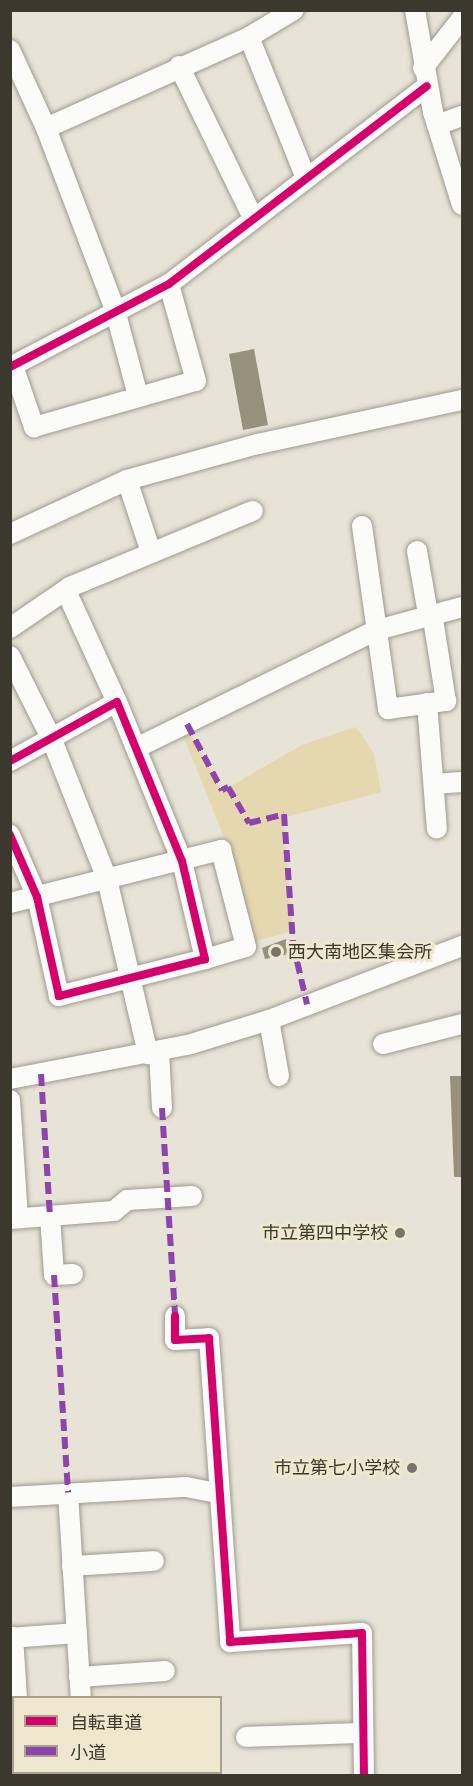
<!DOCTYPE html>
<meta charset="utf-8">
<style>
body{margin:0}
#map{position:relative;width:473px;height:1786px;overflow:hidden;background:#e7e3d6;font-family:Mulish,"Noto Sans JP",sans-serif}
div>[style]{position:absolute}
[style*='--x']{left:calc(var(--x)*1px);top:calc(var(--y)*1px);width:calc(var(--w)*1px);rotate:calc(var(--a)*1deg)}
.green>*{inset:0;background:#e5d7ae}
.building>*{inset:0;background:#97917c}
.roads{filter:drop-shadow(0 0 2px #9e9a90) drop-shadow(0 0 2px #9e9a90)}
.minor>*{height:20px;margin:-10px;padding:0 10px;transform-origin:10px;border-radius:10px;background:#fbfbf9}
.quiet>*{height:6px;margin-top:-3px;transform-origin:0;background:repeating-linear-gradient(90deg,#8e44ad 0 12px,transparent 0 18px)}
.cycleway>*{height:8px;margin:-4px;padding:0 4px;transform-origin:4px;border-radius:4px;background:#d6006c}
.dots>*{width:16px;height:16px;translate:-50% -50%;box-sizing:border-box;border:3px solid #efe7ce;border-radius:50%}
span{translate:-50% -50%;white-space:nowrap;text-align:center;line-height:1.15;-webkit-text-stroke:6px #efe7ce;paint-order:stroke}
.poi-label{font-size:18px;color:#3b382e}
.left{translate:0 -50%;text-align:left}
.right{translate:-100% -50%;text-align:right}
.frame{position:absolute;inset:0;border:12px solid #3b382e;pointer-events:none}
.legend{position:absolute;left:12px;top:1696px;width:210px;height:78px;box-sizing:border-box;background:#efe7ce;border:2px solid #a7a18e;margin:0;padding:8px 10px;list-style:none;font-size:18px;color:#3b382e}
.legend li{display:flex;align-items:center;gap:12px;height:30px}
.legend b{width:30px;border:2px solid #a7a18e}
</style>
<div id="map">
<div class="green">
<i style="clip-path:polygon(356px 727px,374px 754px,381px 792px,283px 818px,293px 931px,252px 942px,226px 842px,183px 735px,193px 737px,222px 791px,302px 745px)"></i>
</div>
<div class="building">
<i style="clip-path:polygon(254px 349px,268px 425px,243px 430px,229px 354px)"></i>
<i style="clip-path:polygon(286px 939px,289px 954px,265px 959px,262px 948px)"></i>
<i style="clip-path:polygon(450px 1076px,462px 1076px,462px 1177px,454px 1177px)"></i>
</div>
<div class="roads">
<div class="minor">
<i style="--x:415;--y:10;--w:104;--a:80"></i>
<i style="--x:433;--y:112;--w:97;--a:72.7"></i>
<i style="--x:249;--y:37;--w:152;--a:68"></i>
<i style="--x:10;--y:50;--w:86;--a:65.2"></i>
<i style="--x:46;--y:128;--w:195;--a:69.2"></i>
<i style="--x:115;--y:310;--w:89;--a:75"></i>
<i style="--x:179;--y:66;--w:169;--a:64"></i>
<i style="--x:423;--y:68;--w:63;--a:-52"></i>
<i style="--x:437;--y:125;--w:27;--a:-20"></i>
<i style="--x:46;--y:128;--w:222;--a:-24.1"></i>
<i style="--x:249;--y:37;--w:52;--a:-31"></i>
<i style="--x:13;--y:366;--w:65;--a:71"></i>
<i style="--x:34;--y:427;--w:168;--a:-15.9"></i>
<i style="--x:196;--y:381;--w:101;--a:-105.6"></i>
<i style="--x:10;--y:367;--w:179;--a:-27.6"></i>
<i style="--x:169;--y:284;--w:325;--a:-37.5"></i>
<i style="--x:127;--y:480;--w:76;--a:71.6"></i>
<i style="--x:362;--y:526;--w:185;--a:81.9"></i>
<i style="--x:388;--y:709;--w:59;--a:-7.9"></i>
<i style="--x:446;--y:701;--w:89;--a:-99"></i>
<i style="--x:10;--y:534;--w:129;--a:-24.8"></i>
<i style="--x:127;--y:480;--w:136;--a:-15.4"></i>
<i style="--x:258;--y:444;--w:209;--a:-12.2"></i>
<i style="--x:417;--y:551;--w:64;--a:80.1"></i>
<i style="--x:67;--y:593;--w:120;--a:65.4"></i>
<i style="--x:10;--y:628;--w:73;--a:-34.3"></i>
<i style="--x:70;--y:587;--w:198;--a:-22.6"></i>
<i style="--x:10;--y:656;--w:94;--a:63.4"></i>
<i style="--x:52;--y:740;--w:149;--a:68.4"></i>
<i style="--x:107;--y:879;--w:180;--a:76.8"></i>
<i style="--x:427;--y:703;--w:126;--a:85.5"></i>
<i style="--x:138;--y:747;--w:266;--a:-26.1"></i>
<i style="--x:377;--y:630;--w:88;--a:-15.1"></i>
<i style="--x:10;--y:761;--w:122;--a:-28.9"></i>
<i style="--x:117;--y:702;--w:172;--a:67.8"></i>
<i style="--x:182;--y:861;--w:101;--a:76.8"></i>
<i style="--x:205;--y:959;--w:151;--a:165.8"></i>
<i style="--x:59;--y:996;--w:101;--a:-102.5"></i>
<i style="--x:37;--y:897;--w:68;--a:-113.5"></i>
<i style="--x:434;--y:784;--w:28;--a:-4"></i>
<i style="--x:10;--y:903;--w:218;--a:-14.1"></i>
<i style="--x:221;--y:850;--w:100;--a:75.5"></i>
<i style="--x:246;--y:947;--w:43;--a:163.7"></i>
<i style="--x:269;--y:1020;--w:57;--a:79.9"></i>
<i style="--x:383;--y:1044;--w:81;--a:-14.2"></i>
<i style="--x:159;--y:1051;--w:57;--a:87"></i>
<i style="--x:10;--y:1079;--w:184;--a:-10.9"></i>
<i style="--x:191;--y:1044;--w:82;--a:-17.1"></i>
<i style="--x:269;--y:1020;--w:207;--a:-21"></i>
<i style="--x:10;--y:1100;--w:118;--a:86.1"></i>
<i style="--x:50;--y:1216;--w:59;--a:86.1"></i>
<i style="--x:54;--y:1275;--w:19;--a:-3"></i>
<i style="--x:10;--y:1219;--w:104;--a:-4.4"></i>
<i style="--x:114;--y:1211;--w:17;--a:-40"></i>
<i style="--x:127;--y:1200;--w:65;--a:-3.5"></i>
<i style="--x:175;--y:1316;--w:24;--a:90"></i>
<i style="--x:175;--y:1340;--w:34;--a:-3"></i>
<i style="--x:209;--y:1338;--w:305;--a:86"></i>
<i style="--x:230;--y:1642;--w:132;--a:-3.9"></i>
<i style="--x:362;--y:1633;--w:143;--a:89.2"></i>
<i style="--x:68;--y:1493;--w:205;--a:86.4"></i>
<i style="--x:10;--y:1497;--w:176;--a:-3.3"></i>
<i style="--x:186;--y:1487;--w:33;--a:11"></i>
<i style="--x:72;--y:1566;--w:82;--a:-3.5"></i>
<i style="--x:13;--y:1637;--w:61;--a:86.2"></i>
<i style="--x:10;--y:1638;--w:67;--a:-4.3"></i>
<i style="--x:79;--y:1677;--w:86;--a:-4"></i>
<i style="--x:246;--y:1737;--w:117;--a:-2"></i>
<i style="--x:87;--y:1772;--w:4;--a:90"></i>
</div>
</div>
<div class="quiet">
<i style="--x:187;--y:724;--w:75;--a:62.1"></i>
<i style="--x:222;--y:790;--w:7;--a:-27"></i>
<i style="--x:228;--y:787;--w:42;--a:59.7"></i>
<i style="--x:249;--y:823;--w:36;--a:-14"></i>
<i style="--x:284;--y:814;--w:130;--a:86"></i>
<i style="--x:293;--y:944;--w:62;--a:76.9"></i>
<i style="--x:41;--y:1074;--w:142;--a:86.4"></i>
<i style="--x:162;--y:1108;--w:208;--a:86.4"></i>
<i style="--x:54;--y:1275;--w:218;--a:86.3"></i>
</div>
<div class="cycleway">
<i style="--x:10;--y:367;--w:179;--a:-27.6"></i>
<i style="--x:169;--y:284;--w:325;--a:-37.5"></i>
<i style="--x:10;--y:761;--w:122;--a:-28.9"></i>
<i style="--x:117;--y:702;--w:172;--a:67.8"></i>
<i style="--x:182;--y:861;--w:101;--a:76.8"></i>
<i style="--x:205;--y:959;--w:151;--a:165.8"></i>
<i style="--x:59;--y:996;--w:101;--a:-102.5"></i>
<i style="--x:37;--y:897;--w:68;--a:-113.5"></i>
<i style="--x:175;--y:1316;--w:24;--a:90"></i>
<i style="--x:175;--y:1340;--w:34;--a:-3"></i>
<i style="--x:209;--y:1338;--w:305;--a:86"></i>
<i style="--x:230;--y:1642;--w:132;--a:-3.9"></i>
<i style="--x:362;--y:1633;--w:143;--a:89.2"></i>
</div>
<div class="dots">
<i style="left:276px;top:952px;background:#777469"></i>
<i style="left:400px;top:1233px;background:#777469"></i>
<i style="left:412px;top:1468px;background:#777469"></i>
</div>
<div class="poi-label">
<span class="left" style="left:288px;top:952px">西大南地区集会所</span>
<span class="right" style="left:388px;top:1233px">市立第四中学校</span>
<span class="right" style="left:400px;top:1468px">市立第七小学校</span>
</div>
<div class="frame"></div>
<ul class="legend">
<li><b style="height:8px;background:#d6006c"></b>自転車道</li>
<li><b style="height:8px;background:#8e44ad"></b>小道</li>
</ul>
</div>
